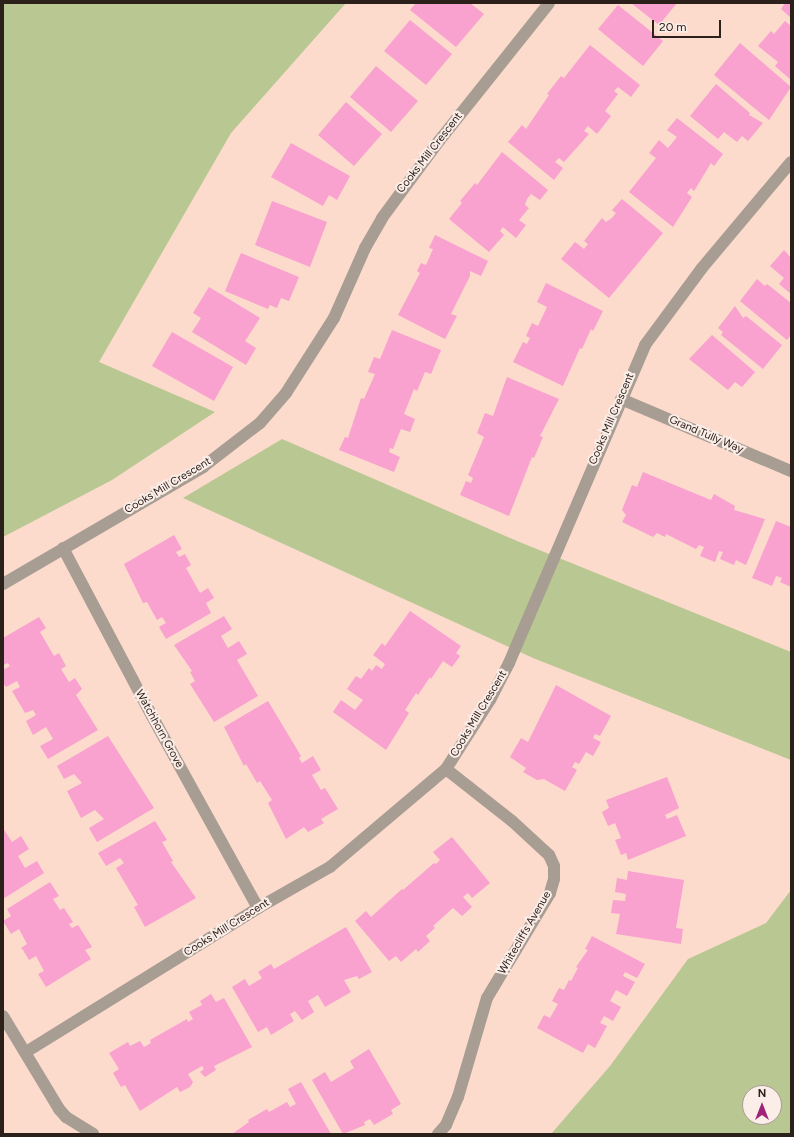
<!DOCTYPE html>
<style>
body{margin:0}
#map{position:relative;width:794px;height:1137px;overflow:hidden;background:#fcdbcd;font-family:Figtree,sans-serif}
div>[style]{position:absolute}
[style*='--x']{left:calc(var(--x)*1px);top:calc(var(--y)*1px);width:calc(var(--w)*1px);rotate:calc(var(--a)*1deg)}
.green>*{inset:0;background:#b9c792}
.building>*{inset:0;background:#f9a1cf}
.minor>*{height:12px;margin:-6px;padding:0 6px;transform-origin:6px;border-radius:6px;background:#a79d93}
span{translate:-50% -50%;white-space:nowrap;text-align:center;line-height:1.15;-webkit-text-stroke:4px #fbede7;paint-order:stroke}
.street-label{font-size:11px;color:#2c201b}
.frame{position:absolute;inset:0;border:4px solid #2c201b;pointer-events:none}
.north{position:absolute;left:742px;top:1085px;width:40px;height:40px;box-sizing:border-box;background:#fbede7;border:1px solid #a89b95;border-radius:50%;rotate:0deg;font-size:11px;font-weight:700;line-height:16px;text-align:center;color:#2c201b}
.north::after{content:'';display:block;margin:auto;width:14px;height:18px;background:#9f2379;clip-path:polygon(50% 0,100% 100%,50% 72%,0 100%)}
.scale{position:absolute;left:652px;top:20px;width:69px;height:18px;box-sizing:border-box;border:2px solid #2c201b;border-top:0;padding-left:5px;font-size:12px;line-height:14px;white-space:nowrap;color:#2c201b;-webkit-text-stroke:3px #fbede7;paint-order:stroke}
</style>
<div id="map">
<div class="green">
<i style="clip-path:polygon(3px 3px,346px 3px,231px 133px,99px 362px,215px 412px,112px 480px,3px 537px)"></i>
<i style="clip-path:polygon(282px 439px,517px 541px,791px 652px,791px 760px,533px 658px,183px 498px)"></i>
<i style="clip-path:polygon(evenodd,791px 890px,791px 1134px,551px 1134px,610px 1066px,688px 959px,766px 923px,791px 890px,750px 1093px,774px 1093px,774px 1117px,750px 1117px,750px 1093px)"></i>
</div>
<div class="building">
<i style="clip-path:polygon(416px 3px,470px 3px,484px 14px,456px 47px,410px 10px)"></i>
<i style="clip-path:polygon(631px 3px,677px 3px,659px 25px)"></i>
<i style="clip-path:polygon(785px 3px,791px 3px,791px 18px,781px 9px)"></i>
<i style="clip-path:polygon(618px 5px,663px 41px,643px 66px,598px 29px)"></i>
<i style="clip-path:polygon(410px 20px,452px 54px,426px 85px,384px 51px)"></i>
<i style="clip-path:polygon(785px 21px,791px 26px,791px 80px,775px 66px,778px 62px,758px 46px,771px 31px,774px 34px)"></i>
<i style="clip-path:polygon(740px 43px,791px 87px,769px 120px,714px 75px)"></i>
<i style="clip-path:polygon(590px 45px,640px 85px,631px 97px,618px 87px,614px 91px,618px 94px,605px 111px,611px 116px,597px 134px,588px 126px,584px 131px,589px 134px,564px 162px,559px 158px,555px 162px,563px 168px,554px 180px,508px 142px,522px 125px,526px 129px,549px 95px,547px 94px,561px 76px,564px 78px)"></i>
<i style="clip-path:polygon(376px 66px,418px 101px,391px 132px,350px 97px)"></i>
<i style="clip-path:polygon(716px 84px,750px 113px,749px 115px,763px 123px,748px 141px,742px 136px,737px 142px,724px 132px,718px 139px,690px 116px)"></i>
<i style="clip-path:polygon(346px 102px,382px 134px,354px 166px,318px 135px)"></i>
<i style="clip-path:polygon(677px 118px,723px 154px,714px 166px,711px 163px,694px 191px,691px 188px,687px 193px,692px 197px,673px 227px,629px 192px,656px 158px,649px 153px,659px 140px,668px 148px,677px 137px,667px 130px)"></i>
<i style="clip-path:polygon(291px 143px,350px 176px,337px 200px,329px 195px,323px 206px,271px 177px)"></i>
<i style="clip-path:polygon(502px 152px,548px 190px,540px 200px,531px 194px,527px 199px,525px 205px,529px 208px,519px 220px,526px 225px,516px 238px,503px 227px,500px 231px,504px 235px,489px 252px,449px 219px,462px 203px,460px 201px,475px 183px,477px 185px)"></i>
<i style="clip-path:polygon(622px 199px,663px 233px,609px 298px,561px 259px,575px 242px,584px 249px,588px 244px,584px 241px,602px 218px,606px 222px,612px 218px,616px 213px,612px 210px)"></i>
<i style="clip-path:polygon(272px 201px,327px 222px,310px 267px,255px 245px)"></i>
<i style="clip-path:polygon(435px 235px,488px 261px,481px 276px,470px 271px,470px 276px,451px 314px,457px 316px,445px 339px,398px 315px,420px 273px,417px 271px,421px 263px,426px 265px,433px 249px,429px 248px)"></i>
<i style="clip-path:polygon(784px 250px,791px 258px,791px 294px,779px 284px,784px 278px,770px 266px)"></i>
<i style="clip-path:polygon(241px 253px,299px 277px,289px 301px,281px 298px,277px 308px,270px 305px,268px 309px,225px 291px)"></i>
<i style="clip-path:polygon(757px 279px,765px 286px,767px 284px,791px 303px,791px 335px,787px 340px,740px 301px)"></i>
<i style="clip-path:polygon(546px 283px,603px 311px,593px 331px,591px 329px,582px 349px,580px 348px,563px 386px,513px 362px,523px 342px,527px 344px,530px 338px,526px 336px,532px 323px,538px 326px,547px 307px,537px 302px)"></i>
<i style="clip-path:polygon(209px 287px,260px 318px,245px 341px,256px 348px,246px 365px,192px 332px,201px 318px,193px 313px)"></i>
<i style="clip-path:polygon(735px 306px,743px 318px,746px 316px,782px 345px,763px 369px,721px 335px,723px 332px,718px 328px)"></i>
<i style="clip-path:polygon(392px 330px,441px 350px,431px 374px,425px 372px,417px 391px,414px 389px,404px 414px,415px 419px,410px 432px,401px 429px,393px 449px,390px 448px,389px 452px,400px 457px,394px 472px,339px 450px,345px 437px,348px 438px,361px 398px,364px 399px,375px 374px,368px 372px,374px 357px,380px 359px)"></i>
<i style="clip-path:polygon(172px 332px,233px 367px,214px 401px,152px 366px)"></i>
<i style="clip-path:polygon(712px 335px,755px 372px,742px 387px,735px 382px,728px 390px,689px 359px)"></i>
<i style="clip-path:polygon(507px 377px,559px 399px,540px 436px,543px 437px,534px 458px,532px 457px,509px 516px,460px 495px,466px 481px,471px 483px,473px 478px,468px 475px,484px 437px,477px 433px,485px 413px,493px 416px)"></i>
<i style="clip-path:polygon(643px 472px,711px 500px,714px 494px,735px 506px,734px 510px,765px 519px,746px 565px,736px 560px,734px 565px,720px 559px,723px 552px,719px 551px,715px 562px,700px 556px,704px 547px,699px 545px,696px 549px,666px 534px,665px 537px,657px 533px,653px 537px,622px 522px,626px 515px,622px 510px,632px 485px,637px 487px)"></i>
<i style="clip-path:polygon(776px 521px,791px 527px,791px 587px,780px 582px,782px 578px,776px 576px,772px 586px,752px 578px)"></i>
<i style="clip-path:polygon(174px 535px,182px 549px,176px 552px,179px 557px,185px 554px,191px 565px,186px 568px,200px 593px,208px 588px,214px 598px,206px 603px,211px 613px,166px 639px,159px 627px,166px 623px,162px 617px,157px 620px,147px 602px,143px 603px,124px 564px)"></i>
<i style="clip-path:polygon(410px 611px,461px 646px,456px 653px,460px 656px,452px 667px,443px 661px,431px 679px,430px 677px,418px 695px,416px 693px,405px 710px,409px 713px,386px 750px,333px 712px,341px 700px,355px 710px,363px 700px,347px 689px,356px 676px,361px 679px,369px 668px,372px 671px,376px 665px,382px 669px,385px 664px,373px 655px,382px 643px,385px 646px)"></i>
<i style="clip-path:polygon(224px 616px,232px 629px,221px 636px,228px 648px,239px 641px,247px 654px,237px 660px,258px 696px,214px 722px,190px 684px,195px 681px,190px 672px,192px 671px,174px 645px)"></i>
<i style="clip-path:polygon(39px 617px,46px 628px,40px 632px,54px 656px,59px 653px,66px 666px,61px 669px,69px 682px,75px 678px,82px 689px,76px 695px,98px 730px,48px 759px,40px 746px,53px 739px,46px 727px,33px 735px,26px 721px,36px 715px,33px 710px,25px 713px,12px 691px,20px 687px,17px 681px,6px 687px,3px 683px,3px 670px,10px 666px,8px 663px,3px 665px,3px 638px)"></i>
<i style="clip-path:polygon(556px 685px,611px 716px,600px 736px,595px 734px,593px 738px,601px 742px,593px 756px,586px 752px,579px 764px,575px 762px,572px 767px,577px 770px,565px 791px,544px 779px,537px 780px,523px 772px,526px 768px,510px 757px,521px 738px,528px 742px)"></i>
<i style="clip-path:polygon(268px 701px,301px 756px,299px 758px,302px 763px,313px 756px,321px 770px,312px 775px,321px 790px,325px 788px,338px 809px,321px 819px,324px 823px,308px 832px,304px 827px,286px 839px,268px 803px,272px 800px,260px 781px,257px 783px,246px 764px,244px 766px,224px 727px)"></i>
<i style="clip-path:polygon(108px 736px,154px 808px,97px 842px,89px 828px,104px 819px,95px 810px,81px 818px,67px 791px,82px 783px,74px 774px,64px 779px,57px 766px)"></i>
<i style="clip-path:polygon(667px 777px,679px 808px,665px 815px,667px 819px,677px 815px,686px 836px,628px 860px,626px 853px,621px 855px,615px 840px,621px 838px,615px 823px,608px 826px,602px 812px,609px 808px,606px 800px)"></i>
<i style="clip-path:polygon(155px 821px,167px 840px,162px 842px,173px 861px,171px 862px,196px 898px,145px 927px,134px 907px,138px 905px,116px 868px,124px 863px,120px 858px,106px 866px,98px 853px)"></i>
<i style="clip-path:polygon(3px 828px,12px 842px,21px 836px,29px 849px,18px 856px,25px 868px,37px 861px,44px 873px,3px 899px)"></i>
<i style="clip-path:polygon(452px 837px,490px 883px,472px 898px,468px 893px,463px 897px,472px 907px,462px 916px,453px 908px,433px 926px,435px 928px,426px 936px,430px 941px,418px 952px,416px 949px,401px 962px,396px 956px,389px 961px,355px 921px,366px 911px,371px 917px,402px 889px,403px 890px,434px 863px,436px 864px,440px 860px,433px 852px)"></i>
<i style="clip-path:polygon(628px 871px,684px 880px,676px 928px,683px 929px,681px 944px,616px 934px,620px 914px,611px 913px,613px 900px,625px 901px,626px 894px,615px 892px,617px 878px,627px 880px)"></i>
<i style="clip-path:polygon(50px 882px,59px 896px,53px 899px,60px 910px,64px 908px,73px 922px,69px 924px,72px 928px,78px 925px,92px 947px,85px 950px,91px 959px,46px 987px,38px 974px,44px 971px,36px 956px,29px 960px,23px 950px,21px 948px,27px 944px,19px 929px,11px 934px,3px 921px,11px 916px,7px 909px)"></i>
<i style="clip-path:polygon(346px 927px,372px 972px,359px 979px,357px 976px,344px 980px,351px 992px,325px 1007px,318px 995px,308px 1001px,314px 1012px,302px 1020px,295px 1011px,290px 1014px,294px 1021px,271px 1035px,267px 1027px,258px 1032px,232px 987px,245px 979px,249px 986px,262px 978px,258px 972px,271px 964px,274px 969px)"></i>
<i style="clip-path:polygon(592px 936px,645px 964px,637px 978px,625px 972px,623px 976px,635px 982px,627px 996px,616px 990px,610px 1001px,621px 1007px,613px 1021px,604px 1016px,600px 1023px,607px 1026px,595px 1048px,588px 1044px,583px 1053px,537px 1028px,544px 1015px,550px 1018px,558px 1004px,552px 1001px,559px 988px,564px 990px,569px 980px,571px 981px,578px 968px,576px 967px,588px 950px,585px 949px)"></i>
<i style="clip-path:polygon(211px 994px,216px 1002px,224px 998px,252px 1047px,214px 1066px,216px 1070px,205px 1077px,200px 1072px,204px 1069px,202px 1066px,188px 1074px,193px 1082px,190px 1087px,180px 1092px,177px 1087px,140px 1111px,125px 1085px,121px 1087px,113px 1073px,119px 1069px,109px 1053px,128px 1042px,130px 1046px,140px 1041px,144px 1047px,151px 1043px,150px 1040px,187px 1019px,188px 1022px,193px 1019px,189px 1012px,202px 1005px,200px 1001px)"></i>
<i style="clip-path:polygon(369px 1049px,401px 1104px,391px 1110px,393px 1114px,374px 1125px,370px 1119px,364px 1122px,365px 1125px,343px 1134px,312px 1080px,325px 1072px,331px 1082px,354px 1068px,350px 1061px)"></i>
<i style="clip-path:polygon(301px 1082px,331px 1134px,232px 1134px,249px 1122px,248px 1120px,267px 1109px,269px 1112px,287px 1102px,290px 1107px,296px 1104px,288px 1089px)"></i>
</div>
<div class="minor">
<i style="--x:621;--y:399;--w:185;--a:23"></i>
<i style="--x:63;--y:548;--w:190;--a:62.1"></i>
<i style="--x:152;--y:716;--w:219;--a:61.1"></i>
<i style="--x:3;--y:584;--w:232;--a:-30.3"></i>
<i style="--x:203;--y:467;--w:72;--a:-37.7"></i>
<i style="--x:260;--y:423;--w:40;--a:-49"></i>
<i style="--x:286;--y:393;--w:89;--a:-57.4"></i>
<i style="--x:334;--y:318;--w:77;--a:-66.1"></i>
<i style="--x:365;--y:248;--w:34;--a:-60"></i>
<i style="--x:382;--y:218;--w:96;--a:-53.5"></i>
<i style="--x:439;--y:141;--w:176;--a:-51.4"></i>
<i style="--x:3;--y:1016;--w:109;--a:58.9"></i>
<i style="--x:59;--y:1109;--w:11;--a:49"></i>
<i style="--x:66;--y:1117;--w:32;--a:32"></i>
<i style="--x:26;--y:1052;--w:273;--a:-31.8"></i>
<i style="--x:258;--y:908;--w:83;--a:-29.7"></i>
<i style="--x:330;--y:867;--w:152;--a:-40.2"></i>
<i style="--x:446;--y:769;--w:82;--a:-57.5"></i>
<i style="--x:490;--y:700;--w:42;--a:-62.8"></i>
<i style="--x:509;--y:663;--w:346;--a:-66.8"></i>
<i style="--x:645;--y:345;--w:96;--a:-53.5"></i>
<i style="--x:702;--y:268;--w:138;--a:-50"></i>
<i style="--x:438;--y:1134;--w:12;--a:-48"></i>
<i style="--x:446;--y:1125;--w:30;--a:-67"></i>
<i style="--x:458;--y:1097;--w:103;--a:-73.7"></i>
<i style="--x:487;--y:998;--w:122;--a:-59"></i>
<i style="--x:550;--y:893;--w:15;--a:-74"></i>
<i style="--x:554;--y:879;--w:13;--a:-90"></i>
<i style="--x:554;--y:866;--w:12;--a:-114"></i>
<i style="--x:549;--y:855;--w:50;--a:-137.4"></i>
<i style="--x:512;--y:821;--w:84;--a:-141.8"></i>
</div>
<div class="street-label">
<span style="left:430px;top:153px;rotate:-52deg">Cooks Mill Crescent</span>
<span style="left:612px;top:419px;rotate:-67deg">Cooks Mill Crescent</span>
<span style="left:706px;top:435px;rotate:23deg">Grand Tully Way</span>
<span style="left:168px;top:486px;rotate:-31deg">Cooks Mill Crescent</span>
<span style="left:479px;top:714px;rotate:-59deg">Cooks Mill Crescent</span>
<span style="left:159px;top:729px;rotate:61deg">Watchhorn Grove</span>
<span style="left:227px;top:928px;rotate:-32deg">Cooks Mill Crescent</span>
<span style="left:525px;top:933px;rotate:-60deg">Whitecliffs Avenue</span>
</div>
<div class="frame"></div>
<div class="north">N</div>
<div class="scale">20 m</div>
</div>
